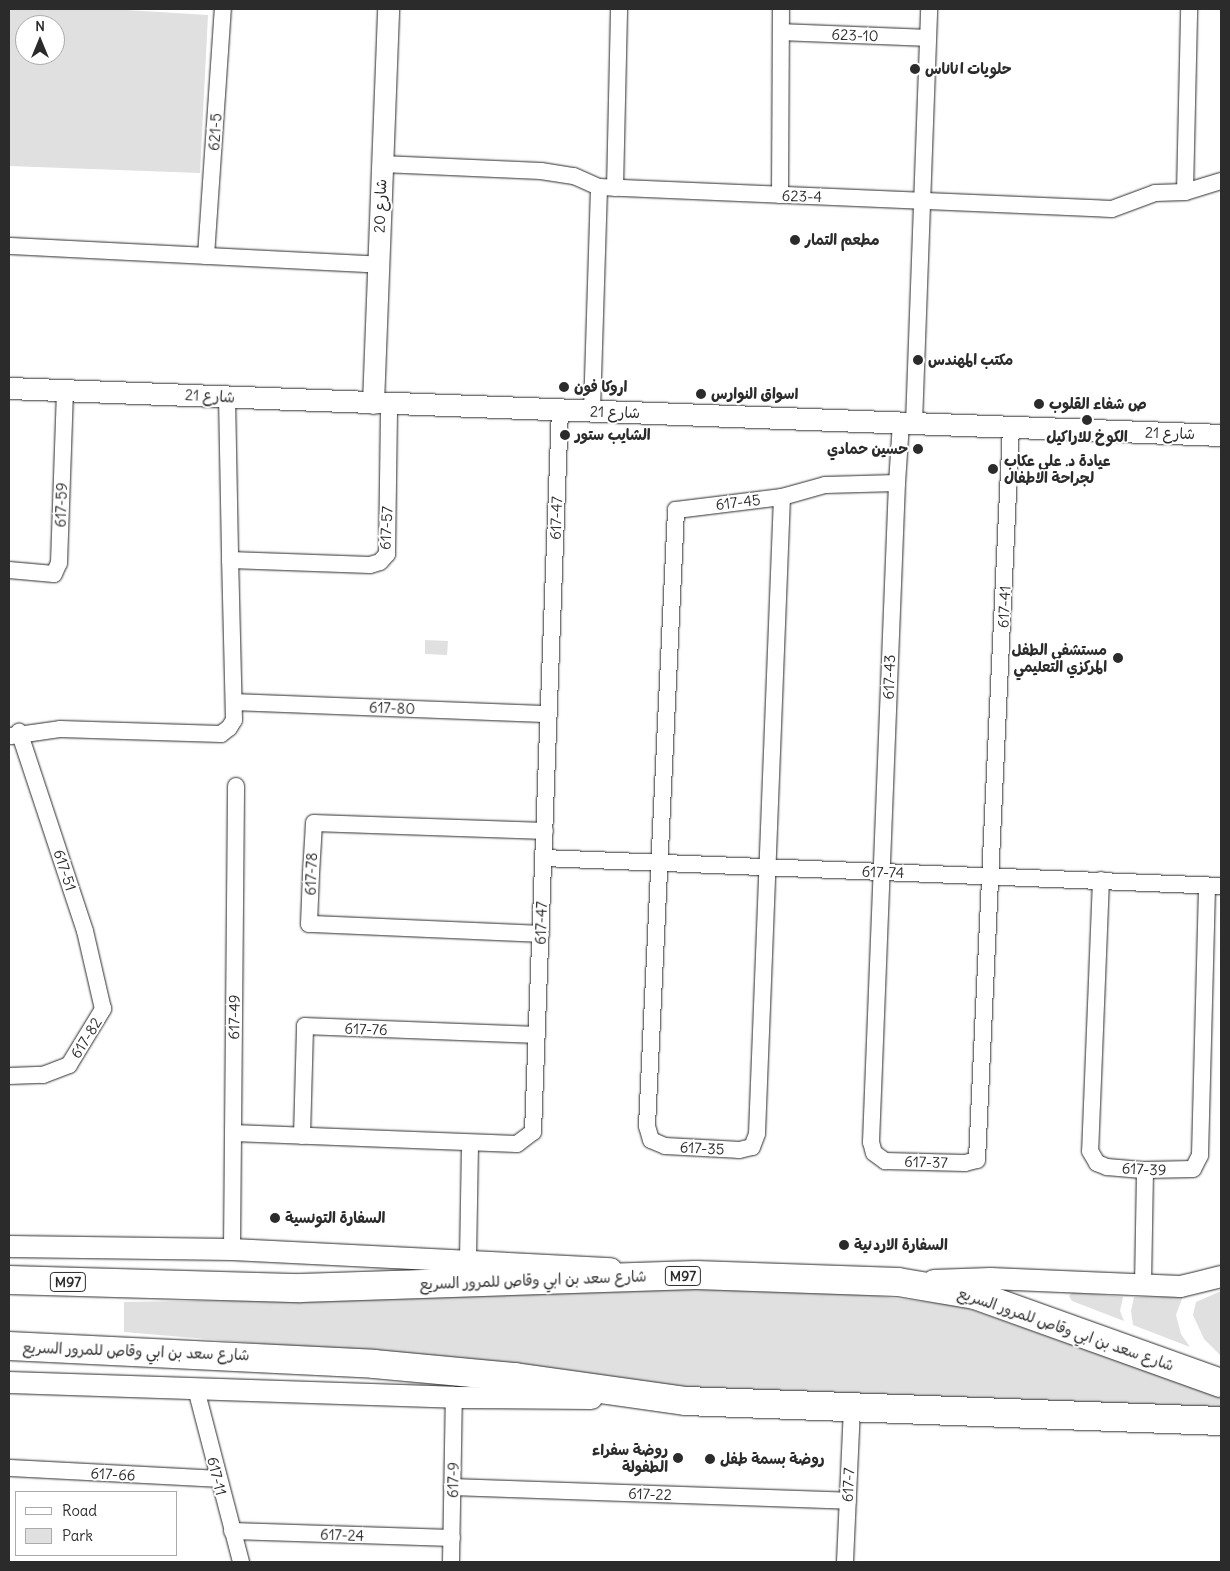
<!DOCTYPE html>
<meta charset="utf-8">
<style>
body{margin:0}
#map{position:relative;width:1230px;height:1571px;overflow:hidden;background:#fff;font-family:Delius,"Playpen Sans Arabic",sans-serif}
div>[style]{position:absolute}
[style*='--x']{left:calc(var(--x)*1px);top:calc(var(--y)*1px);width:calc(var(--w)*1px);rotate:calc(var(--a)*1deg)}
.green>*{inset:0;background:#e0e0e0}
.roads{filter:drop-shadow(0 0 1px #2b2b2b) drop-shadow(0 0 1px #2b2b2b)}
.minor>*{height:16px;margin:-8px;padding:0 8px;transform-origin:8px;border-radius:8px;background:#fff}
.tertiary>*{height:21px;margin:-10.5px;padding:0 10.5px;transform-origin:10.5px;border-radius:10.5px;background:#fff}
.motorway>*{height:28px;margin:-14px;padding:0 14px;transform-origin:14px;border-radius:14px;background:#fff}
.dots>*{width:14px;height:14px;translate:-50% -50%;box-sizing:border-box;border:2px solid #fff;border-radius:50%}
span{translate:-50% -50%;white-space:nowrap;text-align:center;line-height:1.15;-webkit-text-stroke:4px #fff;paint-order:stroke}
.shield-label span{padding:1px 4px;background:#fff;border:1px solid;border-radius:4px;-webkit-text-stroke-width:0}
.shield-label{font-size:14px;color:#2b2b2b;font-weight:700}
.street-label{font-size:15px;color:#2b2b2b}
.poi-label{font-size:15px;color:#2b2b2b;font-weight:700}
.left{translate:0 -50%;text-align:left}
.right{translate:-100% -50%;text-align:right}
.frame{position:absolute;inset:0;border:10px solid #2b2b2b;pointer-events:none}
.legend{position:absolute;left:15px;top:1491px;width:162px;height:65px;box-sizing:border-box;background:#fff;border:1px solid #aaa;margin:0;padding:6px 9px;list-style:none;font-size:15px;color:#2b2b2b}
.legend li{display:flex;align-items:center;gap:10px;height:25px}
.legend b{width:25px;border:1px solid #aaa}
.north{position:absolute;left:15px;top:15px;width:50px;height:50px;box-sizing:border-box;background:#fff;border:1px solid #aaa;border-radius:50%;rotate:0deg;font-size:14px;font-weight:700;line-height:20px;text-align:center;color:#2b2b2b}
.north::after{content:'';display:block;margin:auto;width:18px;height:22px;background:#2b2b2b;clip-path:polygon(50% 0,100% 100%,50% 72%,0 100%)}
</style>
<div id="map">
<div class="green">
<i style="clip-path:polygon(evenodd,9px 9px,111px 9px,208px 15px,200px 173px,9px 166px,9px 9px,25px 25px,55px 25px,55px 55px,25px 55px,25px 25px)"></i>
<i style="clip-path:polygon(425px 640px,448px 641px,447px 655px,425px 654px)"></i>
<i style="clip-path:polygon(670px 1287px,835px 1291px,961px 1306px,1221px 1397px,1221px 1410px,664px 1387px,325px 1349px,124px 1332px,124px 1302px,367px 1298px)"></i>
<i style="clip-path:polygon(1221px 1291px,1221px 1356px,1204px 1339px,1193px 1315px,1196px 1302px)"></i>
<i style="clip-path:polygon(1073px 1292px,1123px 1297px,1120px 1311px,1124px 1321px,1072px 1301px,1069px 1296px)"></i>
<i style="clip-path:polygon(1183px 1296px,1176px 1315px,1181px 1334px,1190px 1347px,1133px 1325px,1131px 1311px,1134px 1297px)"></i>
</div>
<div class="roads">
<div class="minor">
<i style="--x:781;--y:32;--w:147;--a:2.3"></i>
<i style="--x:382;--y:164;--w:159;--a:2.5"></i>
<i style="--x:541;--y:171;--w:33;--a:9"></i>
<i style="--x:574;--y:176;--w:27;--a:24"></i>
<i style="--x:599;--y:187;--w:513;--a:2.46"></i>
<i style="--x:1112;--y:209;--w:46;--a:-20.4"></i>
<i style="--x:1155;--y:193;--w:30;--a:-2"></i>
<i style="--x:1185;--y:192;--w:38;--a:-17"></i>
<i style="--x:615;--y:188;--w:179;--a:-88.7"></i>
<i style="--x:1185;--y:192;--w:183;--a:-88.7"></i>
<i style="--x:780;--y:195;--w:186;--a:-89.7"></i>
<i style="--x:9;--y:246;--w:369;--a:2.9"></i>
<i style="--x:206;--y:256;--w:248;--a:-86.1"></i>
<i style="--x:227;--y:397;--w:163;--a:88.9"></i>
<i style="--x:230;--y:560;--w:140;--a:2"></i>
<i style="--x:370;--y:565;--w:10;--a:-17"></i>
<i style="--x:380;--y:562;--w:11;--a:-49"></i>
<i style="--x:387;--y:554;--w:151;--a:-89.2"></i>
<i style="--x:592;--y:411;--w:224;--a:-88.2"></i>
<i style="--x:914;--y:423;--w:414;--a:-87.9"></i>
<i style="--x:897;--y:483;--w:60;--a:-86.2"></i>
<i style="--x:782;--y:497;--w:45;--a:-15.6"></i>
<i style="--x:825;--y:485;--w:72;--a:-1.6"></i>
<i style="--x:897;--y:483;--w:660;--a:92.26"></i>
<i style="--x:871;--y:1142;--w:11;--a:75"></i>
<i style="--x:874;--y:1153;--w:14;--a:36"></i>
<i style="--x:885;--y:1161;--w:80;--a:1.4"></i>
<i style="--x:965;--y:1163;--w:12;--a:-14"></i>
<i style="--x:977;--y:1160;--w:734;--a:-87.34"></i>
<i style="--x:782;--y:497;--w:637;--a:92.25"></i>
<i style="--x:757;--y:1134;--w:14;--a:111"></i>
<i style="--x:752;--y:1147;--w:13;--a:167"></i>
<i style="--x:739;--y:1150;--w:74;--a:-176.9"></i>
<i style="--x:665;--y:1146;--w:15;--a:-157"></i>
<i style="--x:651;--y:1140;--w:15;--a:-106"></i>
<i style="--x:647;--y:1126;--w:617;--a:-87.3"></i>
<i style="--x:676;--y:510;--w:107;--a:-7"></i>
<i style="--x:9;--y:570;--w:45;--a:5.1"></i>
<i style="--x:54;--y:574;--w:12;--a:-66"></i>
<i style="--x:59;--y:563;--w:173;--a:-88"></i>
<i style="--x:234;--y:702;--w:315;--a:2.2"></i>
<i style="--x:11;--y:736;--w:49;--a:-8.1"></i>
<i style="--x:60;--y:729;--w:161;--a:1.8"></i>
<i style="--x:221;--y:734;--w:10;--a:-37"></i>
<i style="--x:229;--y:728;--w:9;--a:-58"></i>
<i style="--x:234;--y:720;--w:160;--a:-91.4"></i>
<i style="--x:544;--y:858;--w:678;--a:2.37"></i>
<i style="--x:1101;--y:880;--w:271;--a:92.3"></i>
<i style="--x:1090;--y:1151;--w:14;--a:60"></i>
<i style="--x:1097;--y:1163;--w:11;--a:22"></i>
<i style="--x:1107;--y:1167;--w:38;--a:5"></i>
<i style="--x:1145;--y:1170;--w:48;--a:-1.2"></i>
<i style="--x:1193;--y:1169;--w:16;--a:-63"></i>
<i style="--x:1200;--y:1155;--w:269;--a:-88.5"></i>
<i style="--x:541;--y:934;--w:232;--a:-177.5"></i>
<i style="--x:309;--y:924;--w:50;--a:-87.7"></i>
<i style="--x:311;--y:874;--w:51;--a:-86.6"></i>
<i style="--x:314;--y:823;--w:231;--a:2"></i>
<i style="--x:9;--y:1076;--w:34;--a:-2"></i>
<i style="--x:43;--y:1075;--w:28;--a:-21"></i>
<i style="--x:69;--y:1065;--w:66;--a:-58.7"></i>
<i style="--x:103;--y:1009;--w:80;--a:-103"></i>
<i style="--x:85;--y:931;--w:210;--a:-108.3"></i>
<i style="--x:233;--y:1133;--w:284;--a:2.2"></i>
<i style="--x:517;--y:1144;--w:20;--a:-37"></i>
<i style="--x:533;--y:1132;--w:724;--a:-87.86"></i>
<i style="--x:302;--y:1136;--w:110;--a:-88.4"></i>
<i style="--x:305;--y:1026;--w:232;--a:2.2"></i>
<i style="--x:232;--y:1249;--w:463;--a:-89.5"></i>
<i style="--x:468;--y:1259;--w:116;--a:-89"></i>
<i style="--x:1143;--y:1286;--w:116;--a:-89"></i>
<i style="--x:196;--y:1389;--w:179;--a:75.4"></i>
<i style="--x:9;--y:1468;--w:209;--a:3"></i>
<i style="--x:452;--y:1487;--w:396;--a:2"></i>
<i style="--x:232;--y:1531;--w:220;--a:1.8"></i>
<i style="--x:451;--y:1562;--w:165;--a:-89"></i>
<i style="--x:845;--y:1562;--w:154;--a:-87.4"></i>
</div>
<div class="tertiary">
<i style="--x:9;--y:388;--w:1213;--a:2.22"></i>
<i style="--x:373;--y:403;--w:394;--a:-87.8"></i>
<i style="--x:9;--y:1246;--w:223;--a:0.8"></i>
<i style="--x:232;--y:1249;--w:379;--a:2.9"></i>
<i style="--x:933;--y:1280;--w:57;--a:-2"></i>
<i style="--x:990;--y:1278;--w:190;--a:2.4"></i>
<i style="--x:1180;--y:1286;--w:42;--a:-13.7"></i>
<i style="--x:9;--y:1382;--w:445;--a:1.9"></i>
<i style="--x:454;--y:1397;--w:137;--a:0.4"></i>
</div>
<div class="motorway">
<i style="--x:9;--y:1280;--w:292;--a:1.6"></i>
<i style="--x:301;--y:1288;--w:395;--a:-1.9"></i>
<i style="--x:696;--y:1275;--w:202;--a:2"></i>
<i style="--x:898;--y:1282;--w:78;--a:9.6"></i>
<i style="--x:975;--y:1295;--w:261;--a:19.7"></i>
<i style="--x:9;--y:1346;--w:365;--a:2.8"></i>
<i style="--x:374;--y:1364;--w:142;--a:5.3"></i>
<i style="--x:515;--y:1377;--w:173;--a:8"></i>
<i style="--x:686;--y:1401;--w:535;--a:2.14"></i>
</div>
</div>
<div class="dots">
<i style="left:915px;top:69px;background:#2b2b2b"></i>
<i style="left:795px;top:240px;background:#2b2b2b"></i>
<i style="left:918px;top:360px;background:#2b2b2b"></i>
<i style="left:564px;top:387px;background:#2b2b2b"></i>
<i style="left:701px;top:394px;background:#2b2b2b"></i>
<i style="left:1039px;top:404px;background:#2b2b2b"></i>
<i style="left:1087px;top:420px;background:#2b2b2b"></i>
<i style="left:565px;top:435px;background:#2b2b2b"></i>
<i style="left:918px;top:449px;background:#2b2b2b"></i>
<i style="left:993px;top:469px;background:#2b2b2b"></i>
<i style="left:1118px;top:658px;background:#2b2b2b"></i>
<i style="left:275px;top:1218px;background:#2b2b2b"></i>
<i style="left:844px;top:1245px;background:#2b2b2b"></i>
<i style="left:678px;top:1458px;background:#2b2b2b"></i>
<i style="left:710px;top:1459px;background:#2b2b2b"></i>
</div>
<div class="shield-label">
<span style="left:683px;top:1276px">M97</span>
<span style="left:68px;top:1282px">M97</span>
</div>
<div class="street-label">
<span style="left:855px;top:35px;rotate:2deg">623-10</span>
<span style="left:215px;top:132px;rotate:-86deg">621-5</span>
<span style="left:802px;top:196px;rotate:2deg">623-4</span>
<span style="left:380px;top:206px;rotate:-88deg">شارع 20</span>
<span style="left:210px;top:396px;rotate:3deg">شارع 21</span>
<span style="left:615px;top:412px;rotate:2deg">شارع 21</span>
<span style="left:1170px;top:433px;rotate:2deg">شارع 21</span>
<span style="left:738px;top:502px;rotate:-7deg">617-45</span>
<span style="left:61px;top:505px;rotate:-88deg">617-59</span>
<span style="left:556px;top:518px;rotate:-88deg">617-47</span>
<span style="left:386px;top:528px;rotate:-87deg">617-57</span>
<span style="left:1004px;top:607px;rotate:-87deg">617-41</span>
<span style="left:889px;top:677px;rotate:-88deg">617-43</span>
<span style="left:392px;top:708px;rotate:2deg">617-80</span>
<span style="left:65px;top:870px;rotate:72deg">617-51</span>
<span style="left:883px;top:872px;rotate:2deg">617-74</span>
<span style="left:311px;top:874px;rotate:-88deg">617-78</span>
<span style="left:541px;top:923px;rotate:-88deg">617-47</span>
<span style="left:234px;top:1017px;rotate:-89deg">617-49</span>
<span style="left:366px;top:1029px;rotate:2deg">617-76</span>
<span style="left:86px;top:1038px;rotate:-58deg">617-82</span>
<span style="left:702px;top:1148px;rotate:3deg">617-35</span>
<span style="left:926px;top:1162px;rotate:2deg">617-37</span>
<span style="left:1144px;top:1169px;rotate:3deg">617-39</span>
<span style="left:533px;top:1280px;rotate:-2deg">شارع سعد بن ابي وقاص للمرور السريع</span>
<span style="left:1066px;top:1329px;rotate:19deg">شارع سعد بن ابي وقاص للمرور السريع</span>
<span style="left:136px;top:1351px;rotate:2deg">شارع سعد بن ابي وقاص للمرور السريع</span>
<span style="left:113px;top:1474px;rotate:3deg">617-66</span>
<span style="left:217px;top:1476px;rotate:76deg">617-11</span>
<span style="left:453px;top:1480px;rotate:-89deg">617-9</span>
<span style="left:848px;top:1485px;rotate:-87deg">617-7</span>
<span style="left:650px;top:1494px;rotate:2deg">617-22</span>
<span style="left:342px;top:1535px;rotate:2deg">617-24</span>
</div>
<div class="poi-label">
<span class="left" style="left:925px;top:69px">حلويات اناناس</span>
<span class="left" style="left:805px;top:240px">مطعم التمار</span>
<span class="left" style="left:928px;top:360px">مكتب المهندس</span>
<span class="left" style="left:574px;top:387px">اروكا فون</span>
<span class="left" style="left:711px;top:394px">اسواق النوارس</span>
<span class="left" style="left:1049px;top:404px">ص شفاء القلوب</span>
<span class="left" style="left:575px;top:435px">الشايب ستور</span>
<span style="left:1087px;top:437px">الكوخ للاراكيل</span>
<span class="right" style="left:908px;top:449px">حسين حمادي</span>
<span class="left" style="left:1004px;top:469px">عيادة د. علي عكاب<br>لجراحة الاطفال</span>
<span class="right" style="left:1107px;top:658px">مستشفى الطفل<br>المركزي التعليمي</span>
<span class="left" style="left:285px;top:1218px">السفارة التونسية</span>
<span class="left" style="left:854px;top:1245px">السفارة الاردنية</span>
<span class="right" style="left:668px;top:1458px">روضة سفراء<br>الطفولة</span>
<span class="left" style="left:720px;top:1459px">روضة بسمة طفل</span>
</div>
<div class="frame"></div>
<ul class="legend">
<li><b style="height:6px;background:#fff"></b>Road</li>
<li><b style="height:14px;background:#e0e0e0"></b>Park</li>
</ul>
<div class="north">N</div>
</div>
